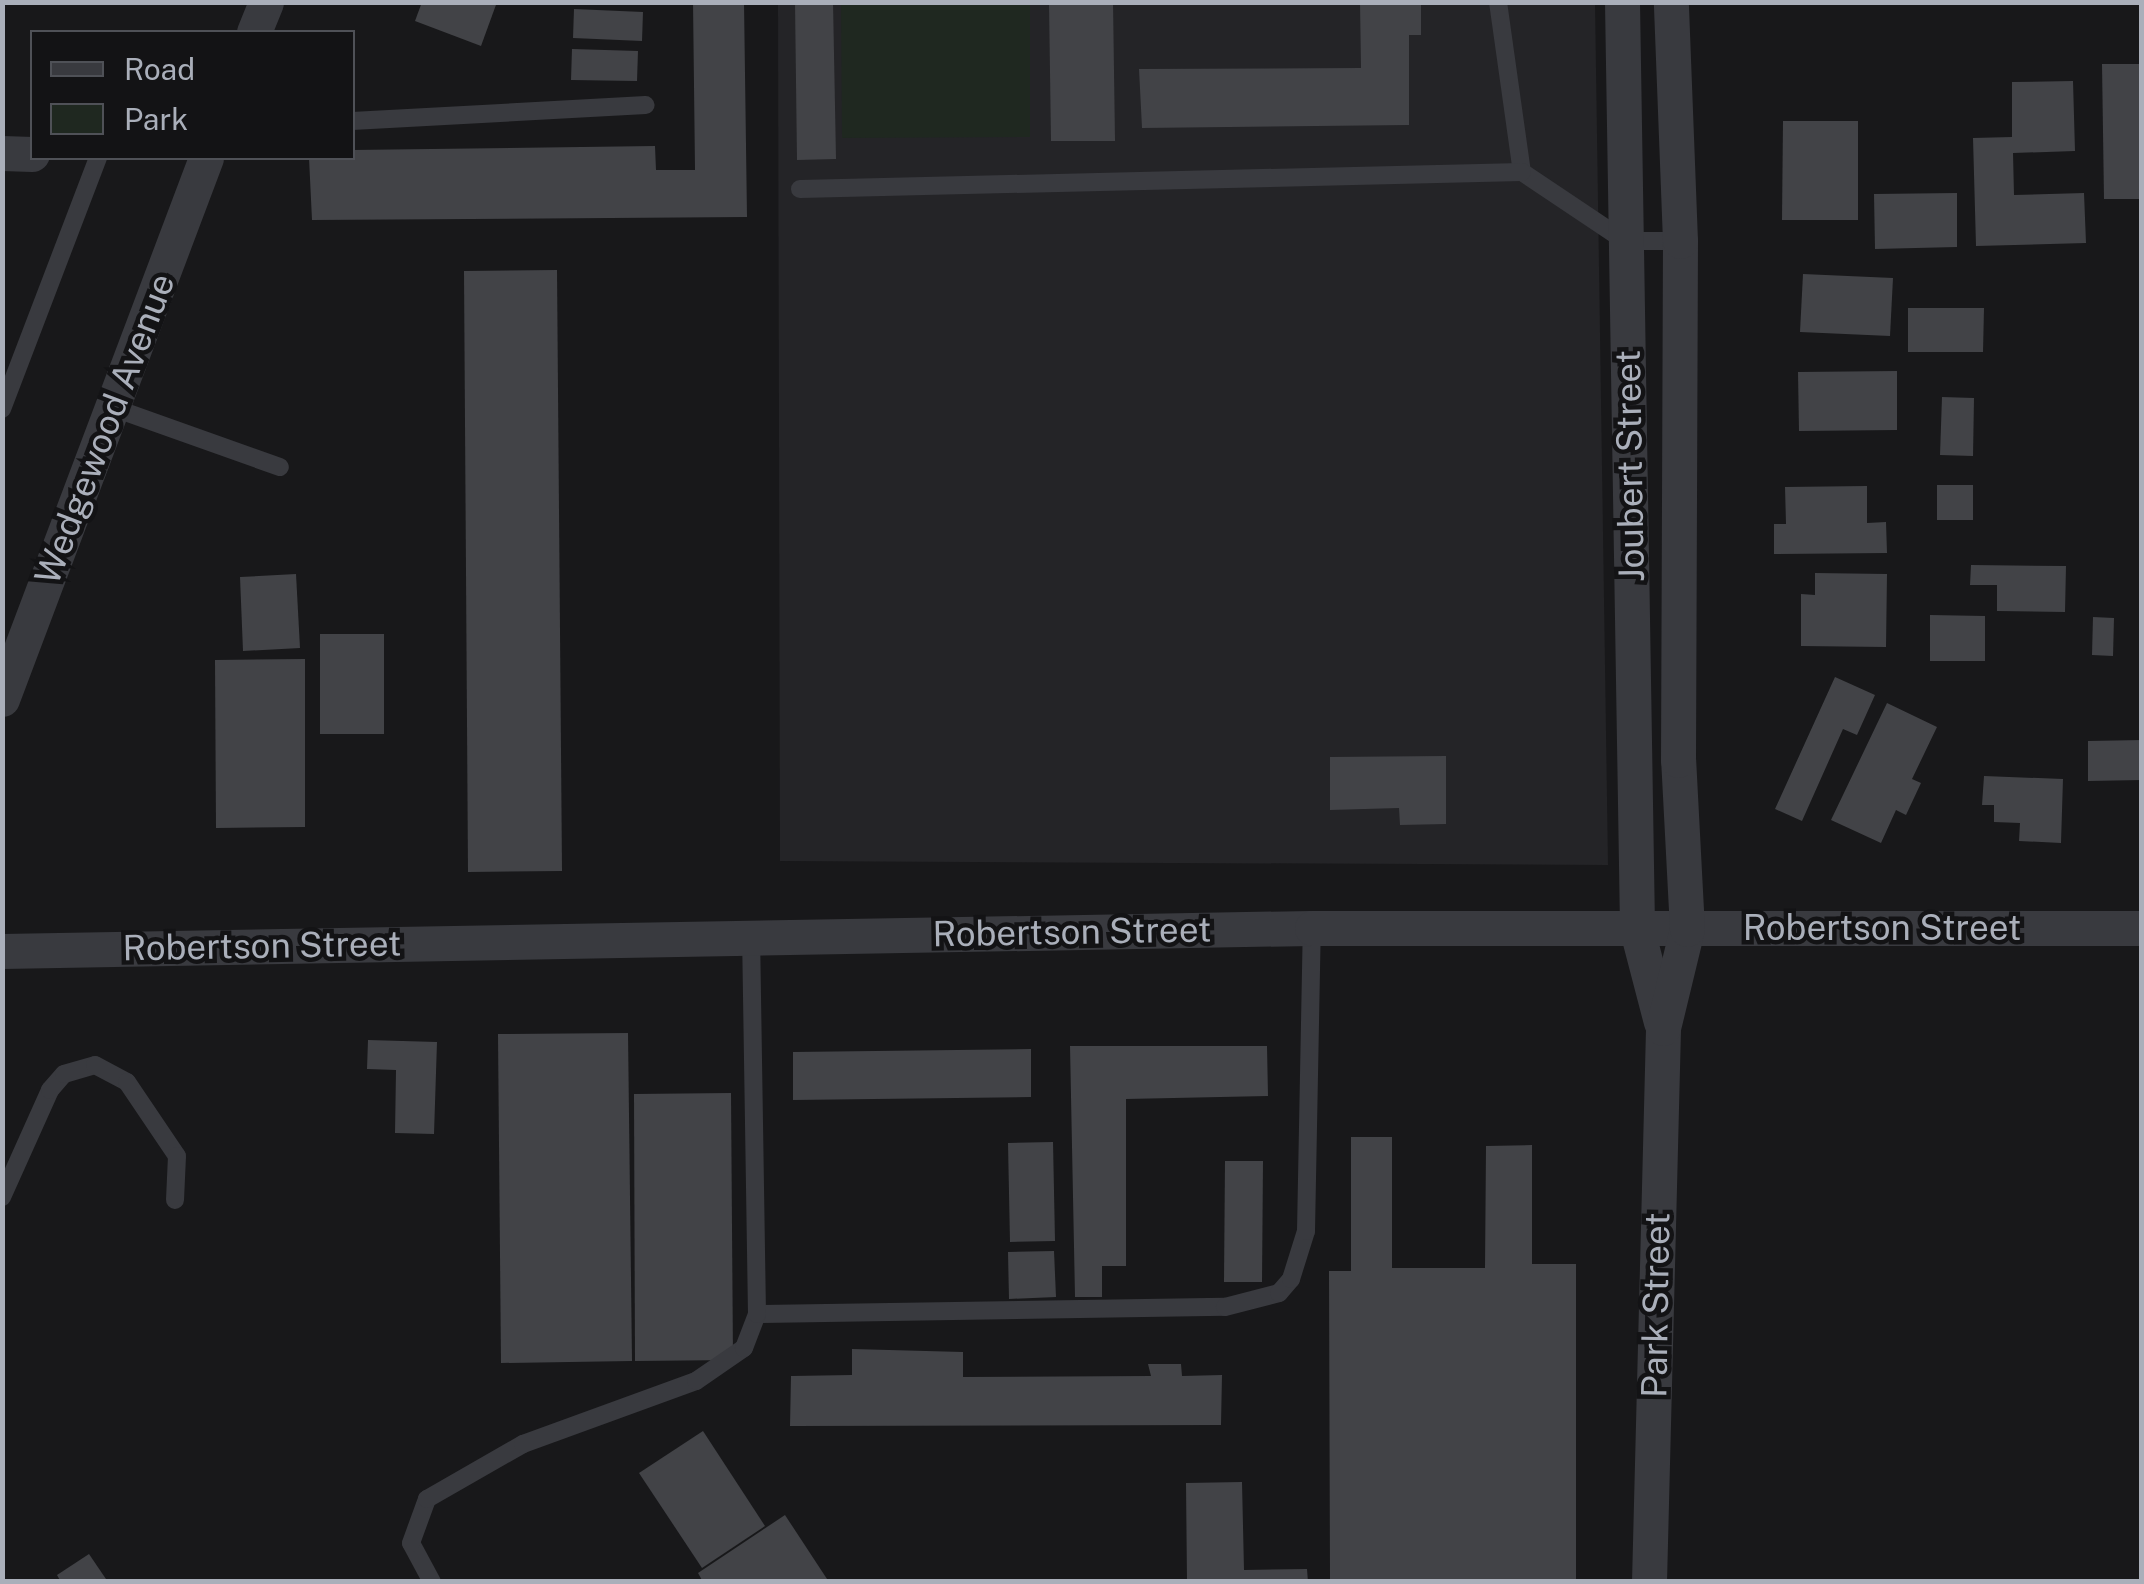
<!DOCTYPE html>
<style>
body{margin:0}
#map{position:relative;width:2144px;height:1584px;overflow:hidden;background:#18181a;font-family:"Public Sans",sans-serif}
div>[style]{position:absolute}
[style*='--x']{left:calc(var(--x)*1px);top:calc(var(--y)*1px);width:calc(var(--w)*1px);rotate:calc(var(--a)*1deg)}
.built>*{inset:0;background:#242427}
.green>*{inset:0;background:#1f2820}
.building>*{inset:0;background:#424347}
.lane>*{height:18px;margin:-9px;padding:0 9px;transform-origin:9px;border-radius:9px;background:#393a3f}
.street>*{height:35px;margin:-17.5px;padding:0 17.5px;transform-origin:17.5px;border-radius:17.5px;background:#393a3f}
span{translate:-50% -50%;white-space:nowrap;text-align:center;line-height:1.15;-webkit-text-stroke:9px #131315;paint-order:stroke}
.street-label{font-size:35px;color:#aaafba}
.frame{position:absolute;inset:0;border:5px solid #aaafba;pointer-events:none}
.legend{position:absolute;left:30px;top:30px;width:325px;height:130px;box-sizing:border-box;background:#131315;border:2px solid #4f5157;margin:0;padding:12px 18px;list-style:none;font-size:30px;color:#aaafba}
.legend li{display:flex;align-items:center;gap:20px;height:50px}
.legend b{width:50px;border:2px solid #4f5157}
</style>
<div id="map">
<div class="built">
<i style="clip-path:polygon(778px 3px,1595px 3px,1608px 865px,780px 861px)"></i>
</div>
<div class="green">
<i style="clip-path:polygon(841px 3px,1030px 3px,1030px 137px,842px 138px)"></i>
</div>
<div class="building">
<i style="clip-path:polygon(422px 2px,497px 2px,481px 46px,415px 21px)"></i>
<i style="clip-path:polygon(693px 2px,744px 2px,747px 217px,312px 220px,309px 158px,352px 158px,352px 150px,655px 146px,656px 170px,695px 170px)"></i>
<i style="clip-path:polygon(795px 2px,833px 2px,836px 159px,797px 160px)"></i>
<i style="clip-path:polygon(1049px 2px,1113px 2px,1115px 141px,1051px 141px)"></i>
<i style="clip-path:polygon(1360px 2px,1421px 2px,1421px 35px,1409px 35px,1409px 125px,1142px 128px,1139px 69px,1361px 68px)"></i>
<i style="clip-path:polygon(574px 9px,643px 12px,642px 41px,573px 38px)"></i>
<i style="clip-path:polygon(572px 49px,638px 51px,637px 81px,571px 80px)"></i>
<i style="clip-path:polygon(2102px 64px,2142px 64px,2142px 199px,2104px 199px)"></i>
<i style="clip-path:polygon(2073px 81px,2075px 151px,2013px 153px,2014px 195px,2084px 193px,2086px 243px,1976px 246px,1973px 138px,2012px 137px,2012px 82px)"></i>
<i style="clip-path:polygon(1783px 121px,1858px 121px,1858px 220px,1782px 220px)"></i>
<i style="clip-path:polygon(1957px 193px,1957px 247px,1875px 249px,1874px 194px)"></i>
<i style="clip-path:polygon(557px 270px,562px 871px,468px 872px,464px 271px)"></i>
<i style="clip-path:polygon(1803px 274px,1893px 278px,1890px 336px,1800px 332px)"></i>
<i style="clip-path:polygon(1908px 308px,1984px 308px,1983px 352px,1908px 352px)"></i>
<i style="clip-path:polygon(1897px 371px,1897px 430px,1799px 431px,1798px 372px)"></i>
<i style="clip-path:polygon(1942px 397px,1974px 398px,1973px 456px,1940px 455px)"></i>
<i style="clip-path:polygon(1937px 485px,1973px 485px,1973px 520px,1937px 520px)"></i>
<i style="clip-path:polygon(1867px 486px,1867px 523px,1886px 522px,1887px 553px,1774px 554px,1774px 524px,1786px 524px,1785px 487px)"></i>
<i style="clip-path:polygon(1971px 565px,2066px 566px,2065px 612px,1997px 611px,1997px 585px,1970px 585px)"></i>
<i style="clip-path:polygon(1815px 573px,1887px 574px,1886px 647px,1801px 646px,1801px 594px,1815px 595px)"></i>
<i style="clip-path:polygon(296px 574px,300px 648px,243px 651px,240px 577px)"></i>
<i style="clip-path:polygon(1930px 615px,1985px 616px,1985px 661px,1930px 661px)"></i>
<i style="clip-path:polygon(2093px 617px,2114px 618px,2113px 656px,2092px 655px)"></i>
<i style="clip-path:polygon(320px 634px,384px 634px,384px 734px,320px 734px)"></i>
<i style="clip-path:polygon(305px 659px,305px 827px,216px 828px,215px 660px)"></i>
<i style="clip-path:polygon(1835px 677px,1875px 695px,1857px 735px,1843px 729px,1802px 821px,1775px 809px)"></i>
<i style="clip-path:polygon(1887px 703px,1937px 727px,1912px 779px,1921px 783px,1906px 815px,1896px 810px,1881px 843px,1831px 820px)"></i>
<i style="clip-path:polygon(2142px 740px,2142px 780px,2088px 781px,2088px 741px)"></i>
<i style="clip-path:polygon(1446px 756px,1446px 824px,1400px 825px,1399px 808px,1330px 810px,1330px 757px)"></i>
<i style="clip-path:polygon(1984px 776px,2063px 779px,2061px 843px,2019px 841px,2020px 823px,1994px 822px,1994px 805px,1982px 805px)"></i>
<i style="clip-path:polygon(628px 1033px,632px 1361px,501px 1363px,498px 1034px)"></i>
<i style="clip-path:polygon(368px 1040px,437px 1042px,434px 1134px,395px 1133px,396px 1070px,367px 1069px)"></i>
<i style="clip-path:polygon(1070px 1046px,1267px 1046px,1268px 1096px,1126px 1099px,1126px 1266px,1102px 1266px,1102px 1297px,1075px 1297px)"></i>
<i style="clip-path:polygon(1031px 1049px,1031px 1097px,793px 1100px,793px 1052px)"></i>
<i style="clip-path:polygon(731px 1093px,733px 1360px,635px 1361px,634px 1094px)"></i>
<i style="clip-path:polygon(1351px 1137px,1392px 1137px,1392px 1268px,1485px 1268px,1486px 1146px,1532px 1145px,1532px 1264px,1576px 1264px,1576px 1582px,1330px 1582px,1329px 1271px,1351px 1271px)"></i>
<i style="clip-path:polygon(1053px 1142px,1055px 1241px,1010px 1242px,1008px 1143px)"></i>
<i style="clip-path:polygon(1225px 1161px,1263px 1161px,1262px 1282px,1224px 1282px)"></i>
<i style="clip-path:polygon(1054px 1251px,1056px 1297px,1009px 1299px,1008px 1252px)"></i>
<i style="clip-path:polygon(852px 1349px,963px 1352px,963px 1377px,1151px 1376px,1148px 1364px,1181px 1364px,1182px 1376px,1222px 1375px,1221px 1425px,790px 1426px,791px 1376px,852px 1375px)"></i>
<i style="clip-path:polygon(703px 1431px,765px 1526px,702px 1568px,639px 1473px)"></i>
<i style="clip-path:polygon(1242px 1482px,1244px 1570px,1307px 1569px,1308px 1582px,1187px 1582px,1186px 1483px)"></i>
<i style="clip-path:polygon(785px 1515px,829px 1582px,703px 1582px,698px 1573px)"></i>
<i style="clip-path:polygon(89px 1554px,108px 1582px,61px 1582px,57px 1575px)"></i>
</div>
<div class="lane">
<i style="--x:1498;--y:2;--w:172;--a:82"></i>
<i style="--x:1522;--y:172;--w:124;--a:33.8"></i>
<i style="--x:1625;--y:241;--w:55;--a:0"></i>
<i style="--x:352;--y:121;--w:294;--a:-3.1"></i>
<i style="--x:800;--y:189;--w:722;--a:-1.35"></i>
<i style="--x:114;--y:408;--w:176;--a:19.6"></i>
<i style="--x:2;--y:409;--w:269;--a:-69.1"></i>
<i style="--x:2;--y:1197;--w:117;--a:-65.8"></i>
<i style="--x:50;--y:1090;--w:21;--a:-49"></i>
<i style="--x:64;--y:1074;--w:32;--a:-16"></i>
<i style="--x:95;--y:1065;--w:36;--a:28"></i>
<i style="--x:127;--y:1082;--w:89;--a:56"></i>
<i style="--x:177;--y:1156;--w:44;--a:92.6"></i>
<i style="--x:757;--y:1314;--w:468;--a:-0.9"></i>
<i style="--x:1225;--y:1307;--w:56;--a:-14.5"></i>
<i style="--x:1279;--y:1293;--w:18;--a:-49"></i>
<i style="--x:1291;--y:1279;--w:50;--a:-72.6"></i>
<i style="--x:1306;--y:1231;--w:303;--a:-88.9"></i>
<i style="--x:432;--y:1582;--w:44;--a:-118.3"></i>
<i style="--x:411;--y:1543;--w:47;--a:-70"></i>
<i style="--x:427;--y:1499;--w:111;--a:-29.8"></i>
<i style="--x:523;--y:1444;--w:184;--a:-20"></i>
<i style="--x:696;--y:1381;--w:58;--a:-34.5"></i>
<i style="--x:744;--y:1348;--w:36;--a:-69"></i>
<i style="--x:757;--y:1314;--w:377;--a:-90.9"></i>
</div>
<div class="street">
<i style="--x:1622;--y:2;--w:928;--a:89.07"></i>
<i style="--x:1637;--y:930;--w:95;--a:75.4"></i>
<i style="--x:254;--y:32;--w:32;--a:-68"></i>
<i style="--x:2;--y:153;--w:30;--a:2"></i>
<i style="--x:2;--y:699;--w:578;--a:-69.34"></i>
<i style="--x:2;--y:951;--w:1310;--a:-1.01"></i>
<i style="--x:1312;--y:928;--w:830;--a:0"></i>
<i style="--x:1649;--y:1582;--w:554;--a:-88.55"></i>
<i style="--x:1663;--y:1028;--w:102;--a:-76.4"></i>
<i style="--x:1687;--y:929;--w:169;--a:-93"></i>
<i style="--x:1678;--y:760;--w:519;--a:-89.78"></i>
<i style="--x:1680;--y:241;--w:239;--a:-92.2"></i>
</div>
<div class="street-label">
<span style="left:105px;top:429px;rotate:-69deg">Wedgewood Avenue</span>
<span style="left:1630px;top:466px;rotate:-91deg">Joubert Street</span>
<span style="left:1882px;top:928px">Robertson Street</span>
<span style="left:1072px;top:932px;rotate:-1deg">Robertson Street</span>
<span style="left:262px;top:946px;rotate:-1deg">Robertson Street</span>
<span style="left:1656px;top:1305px;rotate:-89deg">Park Street</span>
</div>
<div class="frame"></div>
<ul class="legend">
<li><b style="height:12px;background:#393a3f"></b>Road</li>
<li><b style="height:28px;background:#1f2820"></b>Park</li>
</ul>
</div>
